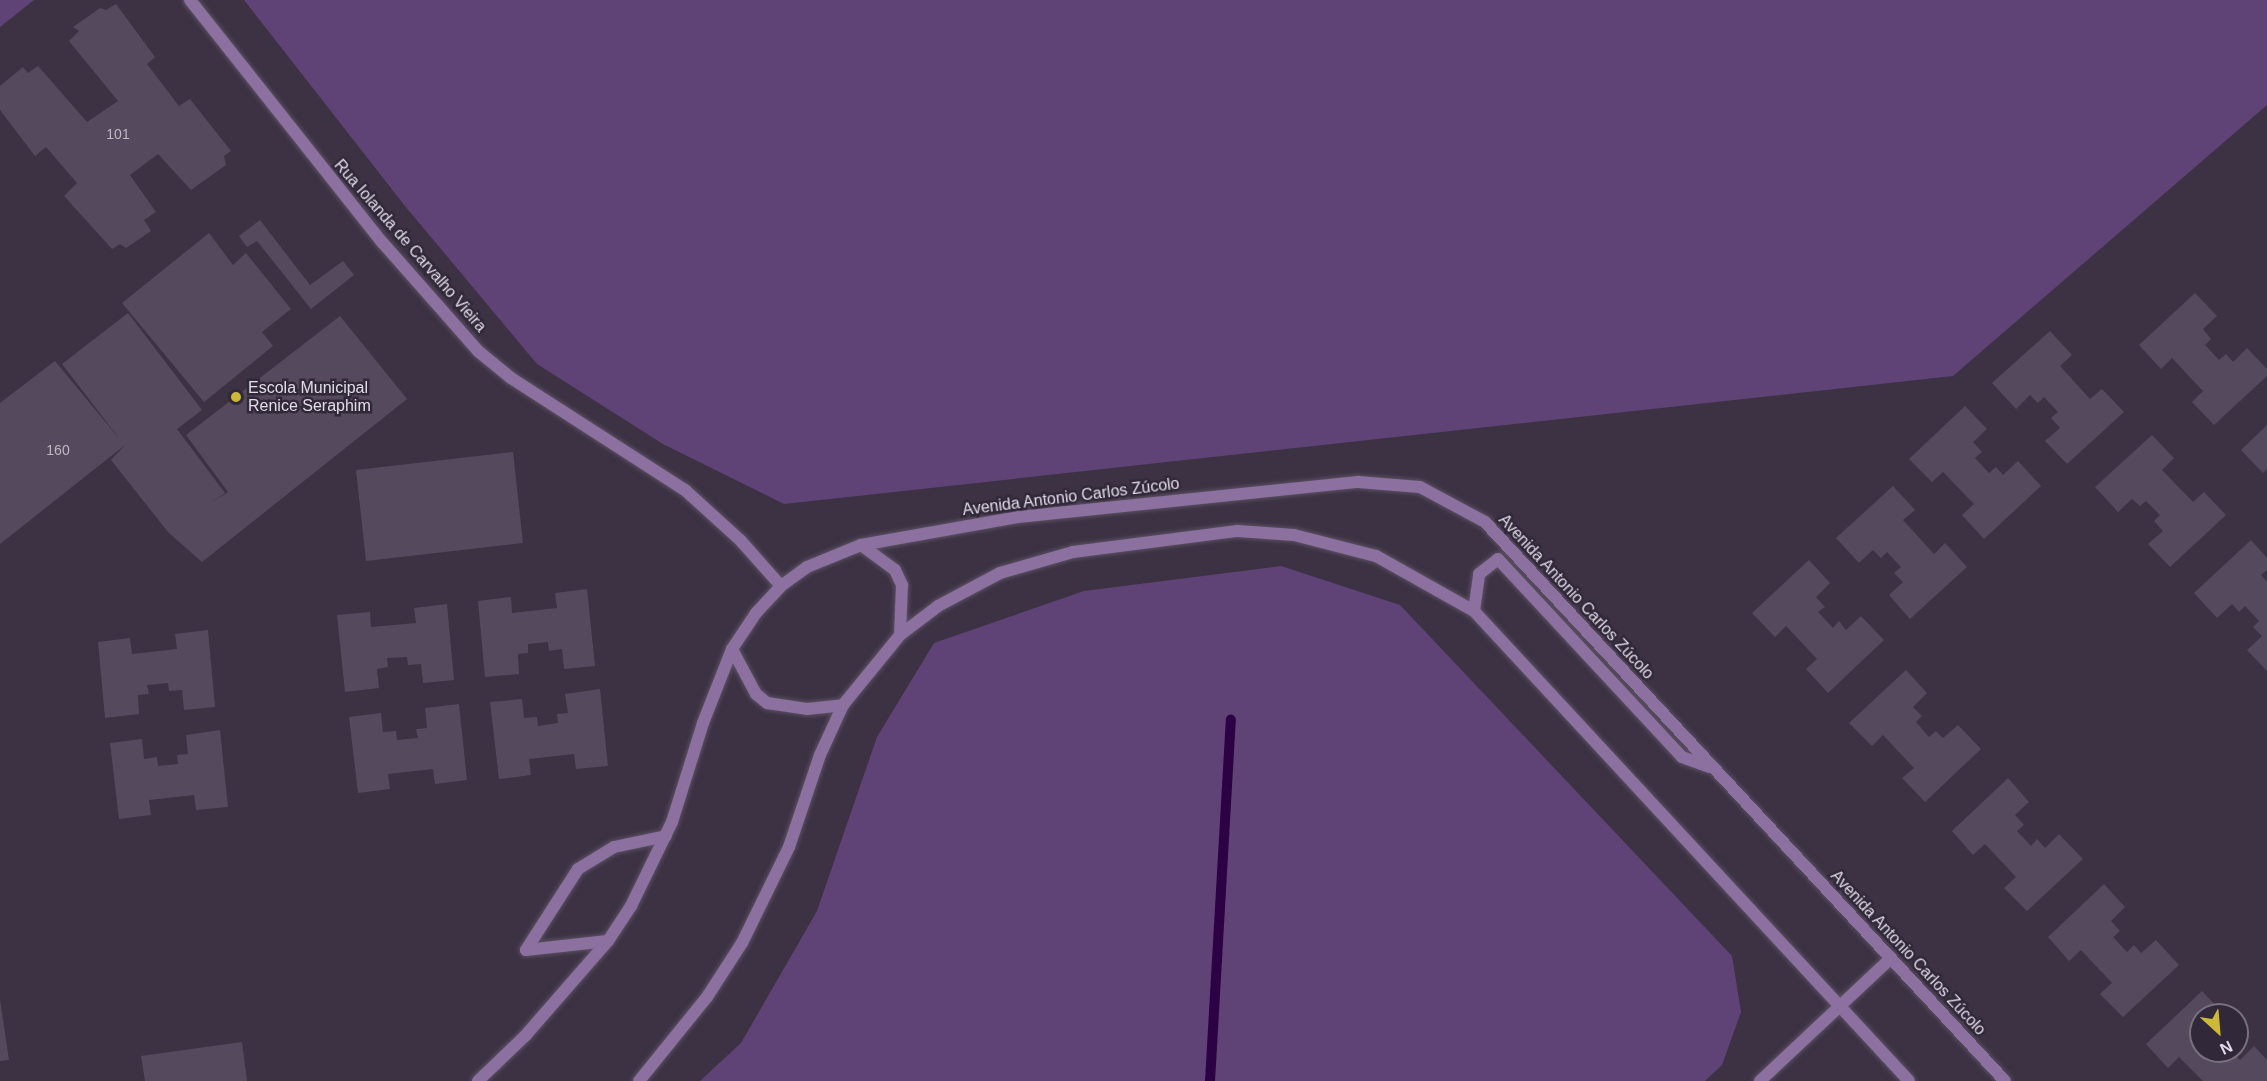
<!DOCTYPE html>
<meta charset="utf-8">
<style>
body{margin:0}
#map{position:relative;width:2267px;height:1081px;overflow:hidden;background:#3c3244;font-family:Helvetica,sans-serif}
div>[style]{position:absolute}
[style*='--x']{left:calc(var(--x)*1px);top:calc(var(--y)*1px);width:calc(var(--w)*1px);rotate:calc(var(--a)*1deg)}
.green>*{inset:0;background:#604376}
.stream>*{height:10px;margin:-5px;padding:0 5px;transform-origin:5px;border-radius:5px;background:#2d0244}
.building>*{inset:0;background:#554a5d}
.roads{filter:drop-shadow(0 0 2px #5a5061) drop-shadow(0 0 2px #5a5061)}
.lane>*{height:12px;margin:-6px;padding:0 6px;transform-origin:6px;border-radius:6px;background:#8b70a0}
.street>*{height:12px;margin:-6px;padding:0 6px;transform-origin:6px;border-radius:6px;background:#8b70a0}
.dots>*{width:16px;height:16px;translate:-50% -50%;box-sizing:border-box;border:3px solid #312839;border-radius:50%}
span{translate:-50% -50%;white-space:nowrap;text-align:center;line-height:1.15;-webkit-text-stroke:5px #312839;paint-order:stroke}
.number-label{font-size:14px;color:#beb7c4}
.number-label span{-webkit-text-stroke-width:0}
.street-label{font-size:16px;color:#e1dbe7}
.poi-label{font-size:16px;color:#e1dbe7}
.left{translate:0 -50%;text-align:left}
.north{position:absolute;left:2189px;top:1003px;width:60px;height:60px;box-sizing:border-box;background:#312839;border:2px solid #77707f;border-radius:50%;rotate:154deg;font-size:16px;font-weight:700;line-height:24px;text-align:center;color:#e1dbe7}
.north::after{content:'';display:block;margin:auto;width:21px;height:27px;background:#ceb838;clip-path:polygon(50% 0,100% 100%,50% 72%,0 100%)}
</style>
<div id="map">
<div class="green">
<i style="clip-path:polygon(0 0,34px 0,0 27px)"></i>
<i style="clip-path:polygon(244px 0,2267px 0,2267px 105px,1953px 376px,784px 504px,663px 444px,537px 364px,405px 206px)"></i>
<i style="clip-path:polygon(1281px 566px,1400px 605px,1732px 956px,1741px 1012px,1722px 1065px,1705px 1081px,700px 1081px,741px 1043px,817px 911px,877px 737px,934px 643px,1084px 591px)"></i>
</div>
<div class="stream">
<i style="--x:1210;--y:1081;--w:362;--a:-86.7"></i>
</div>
<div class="building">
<i style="clip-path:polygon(116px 4px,155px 57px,147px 64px,179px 106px,190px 99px,231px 151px,224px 156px,226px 165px,191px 190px,158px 154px,130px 175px,156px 212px,144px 220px,151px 231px,126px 248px,120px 244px,112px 249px,64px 196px,77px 183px,46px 147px,35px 156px,0 110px,0 86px,23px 67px,28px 73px,38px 66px,87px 122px,118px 101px,69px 41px,79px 31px,73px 27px,100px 8px,106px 10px)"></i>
<i style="clip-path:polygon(260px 220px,310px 285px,343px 261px,354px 275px,311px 309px,257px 241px,247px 247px,239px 236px)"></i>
<i style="clip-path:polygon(209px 233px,233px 265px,246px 253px,291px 309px,262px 332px,273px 346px,204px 402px,122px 303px)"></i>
<i style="clip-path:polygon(2195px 293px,2217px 316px,2203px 329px,2211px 339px,2205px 345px,2219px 360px,2226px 354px,2233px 362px,2247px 348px,2267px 369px,2267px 376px,2214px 425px,2192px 402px,2203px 391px,2172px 358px,2161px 369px,2139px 345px)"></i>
<i style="clip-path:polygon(128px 313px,202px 410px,177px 429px,225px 493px,211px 503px,228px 492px,186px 435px,340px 316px,407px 399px,202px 562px,168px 532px,111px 460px,125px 445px,0 544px,0 403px,55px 361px,122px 442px,62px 364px)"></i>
<i style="clip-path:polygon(2050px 331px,2072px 355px,2060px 366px,2090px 399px,2102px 389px,2124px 412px,2067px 464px,2045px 441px,2060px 428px,2051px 418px,2058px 412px,2044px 397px,2038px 403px,2030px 395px,2016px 409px,1992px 383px)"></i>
<i style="clip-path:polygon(1965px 406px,1987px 429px,1973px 442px,1982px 452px,1975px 458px,1989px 473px,1996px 467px,2003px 475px,2018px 461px,2041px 486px,1984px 539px,1962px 515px,1974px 504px,1943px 472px,1932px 482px,1909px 459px)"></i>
<i style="clip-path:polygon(2267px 425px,2267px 469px,2263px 473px,2241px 450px)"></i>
<i style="clip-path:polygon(2152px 435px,2174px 458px,2162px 470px,2193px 502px,2204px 492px,2226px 515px,2170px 567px,2148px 544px,2163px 531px,2154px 521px,2160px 515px,2146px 501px,2140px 506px,2132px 499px,2118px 512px,2095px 487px)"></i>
<i style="clip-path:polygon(513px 452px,523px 543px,366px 561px,356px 470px)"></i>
<i style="clip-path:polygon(1893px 486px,1915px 510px,1903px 520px,1934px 554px,1945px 543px,1967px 567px,1910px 619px,1889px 595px,1903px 582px,1894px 573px,1901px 567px,1887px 552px,1881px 558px,1873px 550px,1859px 563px,1836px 538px)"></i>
<i style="clip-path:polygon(2251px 540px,2267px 558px,2267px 570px,2261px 575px,2267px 582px,2267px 671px,2247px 650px,2262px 636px,2253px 627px,2259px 621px,2245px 606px,2239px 612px,2232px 604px,2217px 618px,2194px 593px)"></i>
<i style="clip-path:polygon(1809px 560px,1830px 583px,1816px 597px,1825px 607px,1818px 612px,1833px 628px,1839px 621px,1846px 630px,1861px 616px,1884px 640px,1828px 693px,1806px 669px,1817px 659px,1786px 626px,1775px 637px,1752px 613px)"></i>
<i style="clip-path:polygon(587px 589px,595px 666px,564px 669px,562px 649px,549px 651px,548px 642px,528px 644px,528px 653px,518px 654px,519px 674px,485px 677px,478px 601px,511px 597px,512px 613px,557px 608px,555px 593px)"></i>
<i style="clip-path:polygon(447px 604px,454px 680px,423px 683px,421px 664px,408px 665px,407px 657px,387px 658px,388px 667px,377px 669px,379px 688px,345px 692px,337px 615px,370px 612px,371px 627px,416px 623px,414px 608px)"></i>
<i style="clip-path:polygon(208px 630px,215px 707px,184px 710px,182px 690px,169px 691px,168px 683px,147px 685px,149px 694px,138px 695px,139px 714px,105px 718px,98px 642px,130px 638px,132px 654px,177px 649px,175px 634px)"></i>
<i style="clip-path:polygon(1906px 670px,1927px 693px,1913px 707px,1922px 716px,1916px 722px,1929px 737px,1936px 731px,1943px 738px,1958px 725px,1981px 749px,1925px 802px,1902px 778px,1914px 768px,1883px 735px,1872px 746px,1849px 723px)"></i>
<i style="clip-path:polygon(600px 689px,608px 766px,576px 769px,574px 754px,529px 759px,531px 775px,499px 779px,490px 702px,522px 699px,524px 718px,537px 717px,538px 726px,558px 723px,557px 714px,568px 713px,565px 694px)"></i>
<i style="clip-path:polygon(459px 704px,467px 780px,435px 784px,433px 769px,388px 774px,390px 789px,358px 793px,349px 717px,381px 713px,383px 732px,396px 731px,397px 740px,418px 738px,416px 729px,427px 728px,425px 708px)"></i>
<i style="clip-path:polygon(220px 730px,228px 807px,196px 810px,194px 795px,149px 800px,151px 815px,119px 819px,110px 743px,142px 739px,144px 759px,157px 757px,158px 766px,178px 764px,177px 755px,188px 754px,186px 735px)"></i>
<i style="clip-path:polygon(2008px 778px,2029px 802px,2015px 815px,2024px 825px,2017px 831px,2031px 846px,2037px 839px,2045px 848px,2059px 834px,2083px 859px,2027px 911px,2004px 888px,2016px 877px,1985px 844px,1973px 855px,1952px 831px)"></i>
<i style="clip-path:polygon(2104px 884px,2125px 907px,2111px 921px,2120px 931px,2113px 937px,2127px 952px,2134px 945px,2141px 953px,2156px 940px,2179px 965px,2123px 1017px,2100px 994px,2112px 983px,2081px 950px,2069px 961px,2048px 937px)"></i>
<i style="clip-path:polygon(2202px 991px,2225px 1015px,2201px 1015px,2201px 1051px,2219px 1051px,2225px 1058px,2232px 1052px,2240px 1060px,2254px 1046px,2267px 1060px,2267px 1081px,2203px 1081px,2179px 1057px,2168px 1068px,2146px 1044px)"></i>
<i style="clip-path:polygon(0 1000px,9px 1060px,0 1061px)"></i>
<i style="clip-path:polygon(242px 1042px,247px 1081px,145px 1081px,141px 1056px)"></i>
</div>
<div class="roads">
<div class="lane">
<i style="--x:526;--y:950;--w:96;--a:-57.3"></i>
<i style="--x:578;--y:869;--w:42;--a:-31.4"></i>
<i style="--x:614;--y:847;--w:53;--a:-11.9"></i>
<i style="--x:526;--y:950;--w:82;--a:-6.3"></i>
</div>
<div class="street">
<i style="--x:190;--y:0;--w:309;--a:51.6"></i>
<i style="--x:382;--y:242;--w:145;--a:48.6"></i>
<i style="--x:478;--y:351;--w:43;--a:39.3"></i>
<i style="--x:511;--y:378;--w:207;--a:32.8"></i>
<i style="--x:685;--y:490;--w:76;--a:42.3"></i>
<i style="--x:741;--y:541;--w:60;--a:48.4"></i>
<i style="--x:861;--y:545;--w:42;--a:36.3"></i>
<i style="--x:895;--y:570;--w:17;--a:65"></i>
<i style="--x:902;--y:585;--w:50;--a:92.3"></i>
<i style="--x:1474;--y:611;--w:37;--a:-82"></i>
<i style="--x:1479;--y:574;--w:24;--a:-38"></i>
<i style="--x:1498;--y:559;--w:270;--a:47.1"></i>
<i style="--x:1682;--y:757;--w:29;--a:20"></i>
<i style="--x:732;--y:649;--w:51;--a:61.9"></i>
<i style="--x:756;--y:694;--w:14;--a:39"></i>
<i style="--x:767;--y:703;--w:40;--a:8.5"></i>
<i style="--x:807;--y:709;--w:36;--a:-6"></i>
<i style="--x:478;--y:1081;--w:65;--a:-43.8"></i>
<i style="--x:525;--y:1036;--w:126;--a:-48.9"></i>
<i style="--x:608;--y:941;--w:42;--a:-56.7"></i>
<i style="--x:631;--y:906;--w:93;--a:-64"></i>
<i style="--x:672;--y:822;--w:104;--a:-72.6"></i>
<i style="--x:703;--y:723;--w:79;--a:-68.6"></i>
<i style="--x:732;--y:649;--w:43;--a:-56.3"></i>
<i style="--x:756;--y:613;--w:37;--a:-47"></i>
<i style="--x:781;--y:586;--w:32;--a:-36"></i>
<i style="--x:807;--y:567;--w:58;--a:-22.2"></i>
<i style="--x:861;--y:545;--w:159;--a:-10.1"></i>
<i style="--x:1018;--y:517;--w:342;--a:-5.9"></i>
<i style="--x:1358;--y:482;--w:62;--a:4.6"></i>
<i style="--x:1420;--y:487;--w:74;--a:28.3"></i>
<i style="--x:1485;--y:522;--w:763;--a:47.07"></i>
<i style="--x:639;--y:1081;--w:108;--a:-51"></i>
<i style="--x:707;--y:997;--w:64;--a:-57.1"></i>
<i style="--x:742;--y:943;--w:107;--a:-63.9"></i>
<i style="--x:789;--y:847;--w:97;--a:-71.4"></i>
<i style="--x:820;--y:755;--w:55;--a:-65.3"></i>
<i style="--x:843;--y:705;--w:90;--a:-50.8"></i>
<i style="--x:900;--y:635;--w:48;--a:-37.3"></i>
<i style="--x:938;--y:606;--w:70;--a:-28"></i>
<i style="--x:1000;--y:573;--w:76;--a:-16"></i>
<i style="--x:1073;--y:552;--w:166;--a:-7.3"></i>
<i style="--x:1238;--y:531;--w:56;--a:4.1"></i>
<i style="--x:1294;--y:535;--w:85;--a:14.4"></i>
<i style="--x:1376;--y:556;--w:112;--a:29.3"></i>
<i style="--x:1474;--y:611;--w:640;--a:47.21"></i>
<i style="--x:1760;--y:1081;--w:180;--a:-43.2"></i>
</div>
</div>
<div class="dots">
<i style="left:236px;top:397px;background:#ceb838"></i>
</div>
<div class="number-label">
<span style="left:118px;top:134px">101</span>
<span style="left:58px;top:450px">160</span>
</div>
<div class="street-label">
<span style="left:410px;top:246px;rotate:49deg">Rua Iolanda de Carvalho Vieira</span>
<span style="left:1071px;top:497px;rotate:-7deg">Avenida Antonio Carlos Zúcolo</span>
<span style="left:1576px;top:597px;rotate:47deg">Avenida Antonio Carlos Zúcolo</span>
<span style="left:1908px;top:953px;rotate:47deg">Avenida Antonio Carlos Zúcolo</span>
</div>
<div class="poi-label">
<span class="left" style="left:248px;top:397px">Escola Municipal<br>Renice Seraphim</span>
</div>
<div class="north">N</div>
</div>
